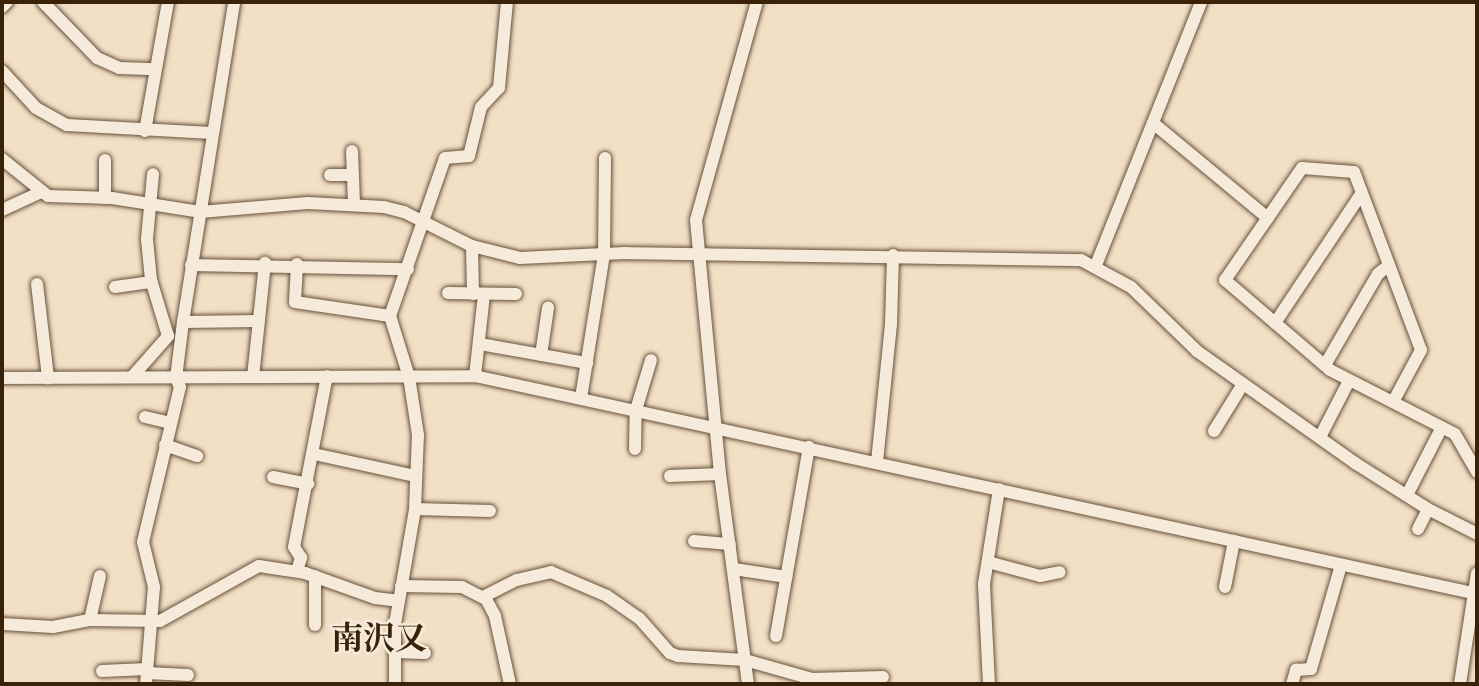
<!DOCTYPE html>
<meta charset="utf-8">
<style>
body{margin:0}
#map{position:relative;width:1479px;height:686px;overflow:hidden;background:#f1dfc6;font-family:"Gentium Book Plus","Noto Serif JP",serif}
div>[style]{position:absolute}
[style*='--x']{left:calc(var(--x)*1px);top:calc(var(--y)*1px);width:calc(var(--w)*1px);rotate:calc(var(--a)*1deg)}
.roads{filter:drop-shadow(0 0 2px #685138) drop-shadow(0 0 2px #685138)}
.minor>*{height:12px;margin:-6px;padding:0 6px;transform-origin:6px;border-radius:6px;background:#f6eada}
span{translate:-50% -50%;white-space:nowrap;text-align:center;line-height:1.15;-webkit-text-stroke:5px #f6eada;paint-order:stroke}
.quarter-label{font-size:32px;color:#3a2209;font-weight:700}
.frame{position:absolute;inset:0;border:4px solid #3a2209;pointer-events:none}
</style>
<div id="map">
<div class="roads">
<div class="minor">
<i style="--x:43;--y:2;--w:78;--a:46"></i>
<i style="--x:97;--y:58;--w:24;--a:24"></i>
<i style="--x:119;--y:68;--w:36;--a:2"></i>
<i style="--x:2;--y:7;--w:7;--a:-45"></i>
<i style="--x:2;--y:71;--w:50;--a:47.4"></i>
<i style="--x:36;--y:108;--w:35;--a:29"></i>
<i style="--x:67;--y:125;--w:145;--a:3.2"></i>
<i style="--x:1153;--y:123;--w:149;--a:39.6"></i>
<i style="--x:145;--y:131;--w:131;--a:-79.9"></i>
<i style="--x:352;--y:151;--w:53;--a:87.8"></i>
<i style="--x:2;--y:159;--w:59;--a:38.8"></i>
<i style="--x:48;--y:196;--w:64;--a:1.8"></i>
<i style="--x:112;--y:198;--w:89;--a:9"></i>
<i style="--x:200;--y:212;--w:108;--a:-4.8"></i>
<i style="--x:308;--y:203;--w:76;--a:3"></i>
<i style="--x:384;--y:207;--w:21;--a:14"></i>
<i style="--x:404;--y:212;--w:76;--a:26.6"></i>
<i style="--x:472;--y:246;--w:49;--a:14"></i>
<i style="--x:520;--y:258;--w:105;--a:-2.7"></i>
<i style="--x:625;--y:253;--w:456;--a:0.9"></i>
<i style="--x:1081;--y:260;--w:57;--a:28.4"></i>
<i style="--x:1131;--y:287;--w:92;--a:44.1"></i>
<i style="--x:1197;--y:351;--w:194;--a:35.3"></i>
<i style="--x:1355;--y:463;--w:86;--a:32.2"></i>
<i style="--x:1428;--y:509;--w:55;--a:27"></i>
<i style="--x:105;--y:160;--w:38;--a:90"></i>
<i style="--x:330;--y:175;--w:23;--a:0"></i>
<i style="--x:2;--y:210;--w:41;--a:-24.7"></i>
<i style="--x:472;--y:246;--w:48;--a:88.8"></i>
<i style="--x:297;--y:264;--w:38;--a:93"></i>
<i style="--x:295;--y:302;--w:96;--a:8.4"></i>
<i style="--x:191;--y:265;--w:217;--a:1.1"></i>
<i style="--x:1096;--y:265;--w:283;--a:-68.2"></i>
<i style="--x:37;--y:284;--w:95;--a:83.3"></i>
<i style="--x:115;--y:287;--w:37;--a:-8"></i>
<i style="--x:448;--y:293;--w:68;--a:0.8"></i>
<i style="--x:183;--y:322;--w:76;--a:-0.8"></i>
<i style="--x:1275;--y:323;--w:155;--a:-56.3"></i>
<i style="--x:480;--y:344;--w:109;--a:10.1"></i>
<i style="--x:541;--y:355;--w:48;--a:-81.5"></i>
<i style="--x:1325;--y:365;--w:105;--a:-59.8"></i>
<i style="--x:1378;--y:274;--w:13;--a:-39"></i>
<i style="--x:475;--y:376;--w:82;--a:-83.7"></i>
<i style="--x:132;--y:377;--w:55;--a:-48.7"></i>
<i style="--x:168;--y:336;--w:59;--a:-106.9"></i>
<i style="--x:151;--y:280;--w:41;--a:-95.6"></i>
<i style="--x:147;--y:239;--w:65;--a:-84.7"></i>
<i style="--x:253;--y:377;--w:115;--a:-84"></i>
<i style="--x:2;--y:378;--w:473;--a:-0.2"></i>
<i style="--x:475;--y:376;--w:1025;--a:12.27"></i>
<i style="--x:581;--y:398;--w:146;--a:-80.9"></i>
<i style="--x:604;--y:254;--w:96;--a:-89.4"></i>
<i style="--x:1393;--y:402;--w:59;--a:-61.7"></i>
<i style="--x:1421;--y:350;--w:190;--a:-110.6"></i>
<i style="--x:1354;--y:172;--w:52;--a:-175.6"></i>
<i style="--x:1302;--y:168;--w:136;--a:124.5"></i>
<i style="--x:1225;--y:280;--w:138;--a:40.6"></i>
<i style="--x:1330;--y:370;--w:140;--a:27.1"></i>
<i style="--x:1455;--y:434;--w:44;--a:59.9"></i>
<i style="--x:145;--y:417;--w:26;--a:13"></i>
<i style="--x:1214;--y:431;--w:55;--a:-58.3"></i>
<i style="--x:1321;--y:435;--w:61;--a:-62.6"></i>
<i style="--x:165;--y:445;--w:34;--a:19"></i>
<i style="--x:635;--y:449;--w:39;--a:-89"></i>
<i style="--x:636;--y:410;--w:52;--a:-73.3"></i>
<i style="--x:314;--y:454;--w:103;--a:12.3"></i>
<i style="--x:877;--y:462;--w:139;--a:-84.2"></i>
<i style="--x:891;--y:324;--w:69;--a:-88.3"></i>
<i style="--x:670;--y:476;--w:50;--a:-2.3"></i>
<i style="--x:273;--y:477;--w:36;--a:11"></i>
<i style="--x:1407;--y:495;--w:76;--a:-62.8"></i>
<i style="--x:415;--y:509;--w:75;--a:1.5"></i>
<i style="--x:1418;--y:529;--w:22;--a:-63"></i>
<i style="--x:694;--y:541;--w:36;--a:5"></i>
<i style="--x:988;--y:562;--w:54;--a:15.1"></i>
<i style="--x:1040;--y:576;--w:20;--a:-11"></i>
<i style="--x:734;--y:569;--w:53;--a:8.7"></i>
<i style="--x:297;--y:571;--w:14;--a:-73"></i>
<i style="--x:301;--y:558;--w:13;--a:-122"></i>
<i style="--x:294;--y:547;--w:174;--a:-79.1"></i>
<i style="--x:401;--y:586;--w:61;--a:0.9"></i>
<i style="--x:462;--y:587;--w:27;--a:27"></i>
<i style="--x:486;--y:599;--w:19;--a:62"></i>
<i style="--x:495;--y:616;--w:70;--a:77.6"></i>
<i style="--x:1225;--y:587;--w:47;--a:-78.9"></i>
<i style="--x:483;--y:597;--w:38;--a:-27"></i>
<i style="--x:517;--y:580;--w:35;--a:-13"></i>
<i style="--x:551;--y:572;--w:61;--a:23.2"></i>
<i style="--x:607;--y:596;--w:39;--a:35"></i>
<i style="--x:639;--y:618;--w:47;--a:48.5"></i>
<i style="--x:670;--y:653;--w:9;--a:21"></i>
<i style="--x:678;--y:656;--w:67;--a:3.4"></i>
<i style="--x:745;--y:660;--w:70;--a:15.8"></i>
<i style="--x:812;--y:679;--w:71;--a:-1.6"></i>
<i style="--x:90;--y:620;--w:45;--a:-77.2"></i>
<i style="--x:2;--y:624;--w:51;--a:3.4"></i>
<i style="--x:53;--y:627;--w:38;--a:-11"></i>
<i style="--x:90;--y:620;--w:70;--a:0.8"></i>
<i style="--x:160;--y:621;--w:113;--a:-29.1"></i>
<i style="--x:259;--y:566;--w:47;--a:8.7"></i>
<i style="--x:305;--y:573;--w:74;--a:19.7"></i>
<i style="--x:375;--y:598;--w:23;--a:7"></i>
<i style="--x:315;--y:625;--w:49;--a:-90"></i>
<i style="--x:776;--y:636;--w:192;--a:-80.1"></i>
<i style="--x:394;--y:652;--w:31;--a:2"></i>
<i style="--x:102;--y:671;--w:45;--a:-2.5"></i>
<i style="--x:147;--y:673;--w:41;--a:2.8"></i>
<i style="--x:146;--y:684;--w:97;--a:-85.3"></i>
<i style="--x:154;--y:587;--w:46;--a:-103.7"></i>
<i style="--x:143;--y:542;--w:159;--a:-76.6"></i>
<i style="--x:180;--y:387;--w:10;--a:-114"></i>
<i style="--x:176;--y:378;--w:56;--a:-82.9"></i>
<i style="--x:183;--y:322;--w:324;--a:-80.9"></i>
<i style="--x:395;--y:684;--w:60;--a:-90"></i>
<i style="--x:395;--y:624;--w:117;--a:-80.1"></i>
<i style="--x:415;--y:509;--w:74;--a:-87.7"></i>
<i style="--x:418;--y:435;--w:59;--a:-98.8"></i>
<i style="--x:409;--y:377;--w:64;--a:-107.3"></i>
<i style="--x:390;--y:316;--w:167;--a:-70.8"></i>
<i style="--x:445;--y:158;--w:24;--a:-5"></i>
<i style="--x:469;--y:156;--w:50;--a:-76.2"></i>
<i style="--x:481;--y:107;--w:26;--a:-47"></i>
<i style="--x:499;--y:88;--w:86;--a:-84.7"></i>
<i style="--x:748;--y:684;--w:212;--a:-97.6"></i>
<i style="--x:720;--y:474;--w:255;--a:-95.4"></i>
<i style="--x:696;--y:220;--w:226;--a:-74.4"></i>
<i style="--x:989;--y:684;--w:100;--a:-92.9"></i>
<i style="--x:984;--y:584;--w:96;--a:-81"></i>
<i style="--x:1292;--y:684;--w:15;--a:-74"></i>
<i style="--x:1296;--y:670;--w:15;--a:-4"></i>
<i style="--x:1311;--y:669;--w:108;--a:-73.9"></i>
<i style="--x:1460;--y:684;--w:112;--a:-81.3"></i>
</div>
</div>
<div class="quarter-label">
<span style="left:379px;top:638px">南沢又</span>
</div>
<div class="frame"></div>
</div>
